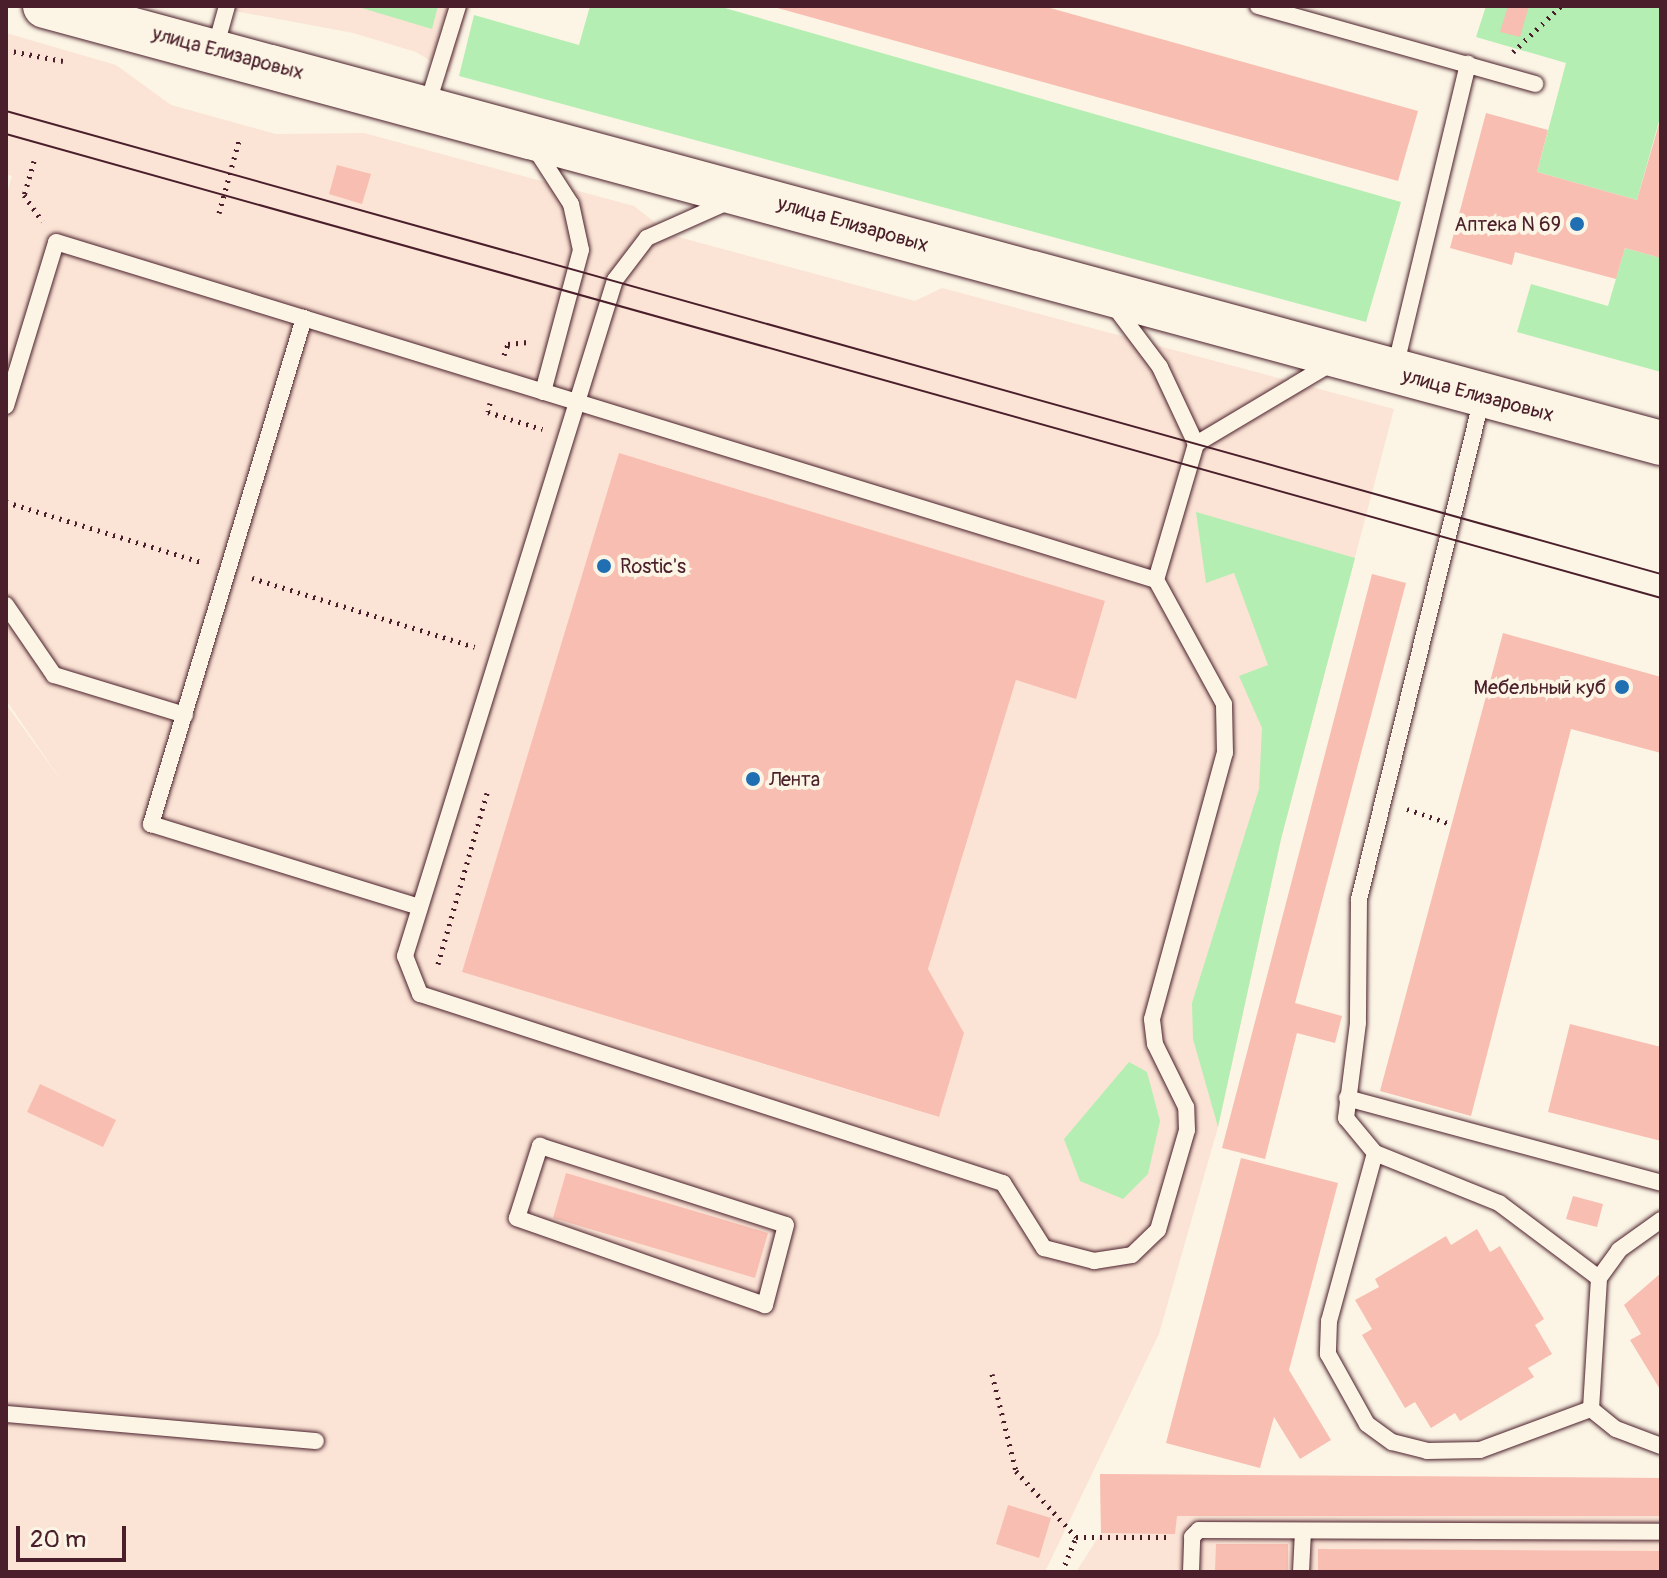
<!DOCTYPE html>
<meta charset="utf-8">
<style>
body{margin:0}
#map{position:relative;width:1667px;height:1578px;overflow:hidden;background:#fcf5e5;font-family:Pangolin,sans-serif}
div>[style]{position:absolute}
[style*='--x']{left:calc(var(--x)*1px);top:calc(var(--y)*1px);width:calc(var(--w)*1px);rotate:calc(var(--a)*1deg)}
.built>*{inset:0;background:#fbe4d5}
.green>*{inset:0;background:#b4eeb2}
.building>*{inset:0;background:#f8beb1}
.path>*{height:5px;margin-top:-2.5px;transform-origin:0;background:repeating-linear-gradient(90deg,#4a1f2b 0 2px,transparent 0 8px)}
.roads{filter:drop-shadow(0 0 2px #4a1f2b) drop-shadow(0 0 2px #4a1f2b)}
.lane>*{height:16px;margin:-8px;padding:0 8px;transform-origin:8px;border-radius:8px;background:#fcf5e5}
.primary>*{height:44px;margin:-22px;padding:0 22px;transform-origin:22px;border-radius:22px;background:#fcf5e5}
.tram>*{height:2px;margin:-1px;padding:0 1px;transform-origin:1px;border-radius:1px;background:#4a1f2b}
.dots>*{width:22px;height:22px;translate:-50% -50%;box-sizing:border-box;border:4px solid #fcf5e5;border-radius:50%}
span{translate:-50% -50%;white-space:nowrap;text-align:center;line-height:1.15;-webkit-text-stroke:8px #fcf5e5;paint-order:stroke}
.street-label{font-size:20px;color:#4a1f2b}
.poi-label{font-size:20px;color:#4a1f2b}
.right{translate:-100% -50%;text-align:right}
.left{translate:0 -50%;text-align:left}
.frame{position:absolute;inset:0;border:8px solid #4a1f2b;pointer-events:none}
.scale{position:absolute;left:16px;top:1526px;width:110px;height:36px;box-sizing:border-box;border:4px solid #4a1f2b;border-top:0;padding-left:10px;font-size:24px;line-height:28px;white-space:nowrap;color:#4a1f2b;-webkit-text-stroke:6px #fcf5e5;paint-order:stroke}
</style>
<div id="map">
<div class="built">
<i style="clip-path:polygon(208px 6px,468px 6px,450px 73px,416px 52px,353px 33px)"></i>
<i style="clip-path:polygon(evenodd,6px 33px,116px 65px,171px 105px,276px 134px,364px 133px,634px 206px,671px 235px,915px 301px,942px 288px,1394px 409px,1281px 839px,1218px 1127px,1159px 1334px,1045px 1572px,6px 1572px,6px 704px,63px 783px,6px 700px,6px 196px,12px 176px,6px 174px,6px 33px,649px 462px,1105px 602px,1076px 698px,1016px 680px,928px 969px,964px 1033px,938px 1117px,462px 972px,649px 462px)"></i>
<i style="clip-path:polygon(1100px 1474px,1661px 1478px,1661px 1572px,1076px 1572px,1101px 1533px)"></i>
</div>
<div class="green">
<i style="clip-path:polygon(355px 6px,438px 6px,432px 29px)"></i>
<i style="clip-path:polygon(590px 6px,718px 6px,1401px 202px,1366px 322px,459px 76px,474px 15px,579px 45px)"></i>
<i style="clip-path:polygon(1486px 6px,1661px 6px,1661px 114px,1637px 200px,1537px 172px,1566px 63px,1476px 37px)"></i>
<i style="clip-path:polygon(1625px 248px,1661px 258px,1661px 372px,1517px 332px,1531px 284px,1608px 306px)"></i>
<i style="clip-path:polygon(1196px 512px,1355px 558px,1281px 839px,1218px 1127px,1193px 1039px,1192px 1003px,1259px 789px,1262px 728px,1239px 676px,1268px 665px,1234px 573px,1206px 583px)"></i>
<i style="clip-path:polygon(1129px 1062px,1147px 1072px,1160px 1121px,1148px 1174px,1123px 1199px,1080px 1181px,1064px 1139px)"></i>
</div>
<div class="building">
<i style="clip-path:polygon(1043px 6px,1418px 111px,1398px 181px,774px 7px)"></i>
<i style="clip-path:polygon(1508px 6px,1529px 6px,1520px 37px,1500px 32px)"></i>
<i style="clip-path:polygon(1486px 113px,1548px 130px,1537px 172px,1637px 200px,1661px 117px,1661px 258px,1625px 248px,1616px 279px,1515px 252px,1512px 265px,1450px 248px)"></i>
<i style="clip-path:polygon(337px 165px,371px 174px,362px 204px,329px 194px)"></i>
<i style="clip-path:polygon(619px 453px,1105px 601px,1076px 699px,1016px 680px,928px 969px,964px 1033px,939px 1117px,462px 972px)"></i>
<i style="clip-path:polygon(1372px 574px,1406px 583px,1295px 1003px,1342px 1016px,1335px 1043px,1297px 1033px,1265px 1159px,1222px 1148px)"></i>
<i style="clip-path:polygon(1503px 633px,1661px 677px,1661px 753px,1571px 729px,1471px 1116px,1380px 1091px)"></i>
<i style="clip-path:polygon(1570px 1024px,1661px 1047px,1661px 1141px,1548px 1112px)"></i>
<i style="clip-path:polygon(40px 1084px,116px 1120px,103px 1147px,27px 1112px)"></i>
<i style="clip-path:polygon(1241px 1158px,1338px 1183px,1289px 1370px,1331px 1440px,1300px 1459px,1274px 1417px,1260px 1468px,1166px 1443px)"></i>
<i style="clip-path:polygon(566px 1173px,768px 1233px,755px 1278px,553px 1218px)"></i>
<i style="clip-path:polygon(1573px 1196px,1603px 1204px,1597px 1227px,1566px 1219px)"></i>
<i style="clip-path:polygon(1477px 1229px,1490px 1252px,1500px 1246px,1544px 1319px,1535px 1325px,1552px 1354px,1528px 1368px,1534px 1377px,1460px 1421px,1455px 1413px,1431px 1428px,1415px 1402px,1405px 1408px,1362px 1335px,1372px 1329px,1355px 1300px,1379px 1287px,1375px 1279px,1446px 1236px,1451px 1245px)"></i>
<i style="clip-path:polygon(1661px 1273px,1661px 1391px,1630px 1340px,1641px 1334px,1624px 1305px)"></i>
<i style="clip-path:polygon(1100px 1474px,1661px 1478px,1661px 1516px,1177px 1516px,1175px 1534px,1101px 1533px)"></i>
<i style="clip-path:polygon(1008px 1505px,1051px 1518px,1039px 1558px,996px 1544px)"></i>
<i style="clip-path:polygon(1216px 1544px,1288px 1544px,1288px 1572px,1215px 1572px)"></i>
<i style="clip-path:polygon(1318px 1549px,1661px 1551px,1661px 1572px,1318px 1572px)"></i>
</div>
<div class="path">
<i style="--x:6;--y:50;--w:58;--a:10.9"></i>
<i style="--x:1513;--y:52;--w:66;--a:-43.8"></i>
<i style="--x:34;--y:161;--w:35;--a:106"></i>
<i style="--x:24;--y:195;--w:32;--a:55"></i>
<i style="--x:219;--y:213;--w:79;--a:-74.6"></i>
<i style="--x:504;--y:355;--w:12;--a:-70"></i>
<i style="--x:508;--y:344;--w:20;--a:-6"></i>
<i style="--x:490;--y:403;--w:9;--a:103"></i>
<i style="--x:488;--y:412;--w:57;--a:17.5"></i>
<i style="--x:6;--y:502;--w:207;--a:17.1"></i>
<i style="--x:252;--y:578;--w:233;--a:17.2"></i>
<i style="--x:1407;--y:809;--w:46;--a:18.8"></i>
<i style="--x:438;--y:964;--w:178;--a:-74"></i>
<i style="--x:992;--y:1374;--w:100;--a:76.1"></i>
<i style="--x:1016;--y:1471;--w:89;--a:47.7"></i>
<i style="--x:1076;--y:1537;--w:90;--a:0"></i>
<i style="--x:1062;--y:1572;--w:38;--a:-68"></i>
</div>
<div class="roads">
<div class="lane">
<i style="--x:1258;--y:6;--w:288;--a:15.7"></i>
<i style="--x:215;--y:49;--w:45;--a:-74.4"></i>
<i style="--x:427;--y:106;--w:105;--a:-72.8"></i>
<i style="--x:536;--y:150;--w:64;--a:57.1"></i>
<i style="--x:571;--y:204;--w:47;--a:77.7"></i>
<i style="--x:581;--y:250;--w:147;--a:105"></i>
<i style="--x:730;--y:201;--w:91;--a:156"></i>
<i style="--x:647;--y:238;--w:53;--a:127.3"></i>
<i style="--x:615;--y:280;--w:708;--a:107.26"></i>
<i style="--x:405;--y:956;--w:41;--a:68.5"></i>
<i style="--x:420;--y:994;--w:613;--a:17.96"></i>
<i style="--x:1003;--y:1183;--w:77;--a:57.8"></i>
<i style="--x:1044;--y:1248;--w:52;--a:14.6"></i>
<i style="--x:1094;--y:1261;--w:38;--a:-9"></i>
<i style="--x:1132;--y:1255;--w:36;--a:-44"></i>
<i style="--x:1158;--y:1230;--w:104;--a:-73.8"></i>
<i style="--x:1187;--y:1130;--w:23;--a:-92"></i>
<i style="--x:1186;--y:1107;--w:70;--a:-116.2"></i>
<i style="--x:1155;--y:1044;--w:25;--a:-97"></i>
<i style="--x:1152;--y:1019;--w:276;--a:-74.7"></i>
<i style="--x:1225;--y:753;--w:49;--a:-91.2"></i>
<i style="--x:1224;--y:704;--w:141;--a:-118.7"></i>
<i style="--x:304;--y:318;--w:529;--a:106.82"></i>
<i style="--x:151;--y:824;--w:281;--a:17.2"></i>
<i style="--x:1395;--y:368;--w:313;--a:-76.5"></i>
<i style="--x:1482;--y:398;--w:516;--a:103.79"></i>
<i style="--x:1359;--y:899;--w:124;--a:90.5"></i>
<i style="--x:1358;--y:1023;--w:96;--a:97.2"></i>
<i style="--x:1346;--y:1118;--w:45;--a:50.4"></i>
<i style="--x:1375;--y:1153;--w:134;--a:22"></i>
<i style="--x:1499;--y:1203;--w:125;--a:36.9"></i>
<i style="--x:1599;--y:1278;--w:34;--a:-54"></i>
<i style="--x:1619;--y:1250;--w:52;--a:-35.5"></i>
<i style="--x:6;--y:406;--w:171;--a:-73"></i>
<i style="--x:56;--y:242;--w:1151;--a:17.08"></i>
<i style="--x:1156;--y:580;--w:142;--a:-73.6"></i>
<i style="--x:1196;--y:444;--w:85;--a:-115.1"></i>
<i style="--x:1160;--y:367;--w:76;--a:-127"></i>
<i style="--x:1196;--y:444;--w:158;--a:-30.8"></i>
<i style="--x:6;--y:605;--w:85;--a:55.6"></i>
<i style="--x:54;--y:675;--w:137;--a:17"></i>
<i style="--x:1347;--y:1098;--w:325;--a:15.1"></i>
<i style="--x:540;--y:1146;--w:258;--a:17.8"></i>
<i style="--x:786;--y:1225;--w:83;--a:104.7"></i>
<i style="--x:765;--y:1305;--w:263;--a:-160.7"></i>
<i style="--x:517;--y:1218;--w:76;--a:-72.3"></i>
<i style="--x:1375;--y:1153;--w:174;--a:105.3"></i>
<i style="--x:1329;--y:1321;--w:33;--a:92"></i>
<i style="--x:1328;--y:1354;--w:80;--a:60.9"></i>
<i style="--x:1367;--y:1424;--w:31;--a:36"></i>
<i style="--x:1392;--y:1442;--w:36;--a:14"></i>
<i style="--x:1427;--y:1451;--w:53;--a:-1.1"></i>
<i style="--x:1480;--y:1450;--w:118;--a:-20.3"></i>
<i style="--x:1591;--y:1409;--w:32;--a:39"></i>
<i style="--x:1616;--y:1429;--w:48;--a:20.7"></i>
<i style="--x:1591;--y:1409;--w:131;--a:-86.5"></i>
<i style="--x:6;--y:1414;--w:311;--a:5"></i>
<i style="--x:1191;--y:1572;--w:35;--a:-88"></i>
<i style="--x:1192;--y:1537;--w:10;--a:-45"></i>
<i style="--x:1199;--y:1530;--w:462;--a:0.2"></i>
<i style="--x:1301;--y:1572;--w:41;--a:-87.2"></i>
</div>
<div class="primary">
<i style="--x:45;--y:6;--w:1674;--a:15.13"></i>
</div>
</div>
<div class="tram">
<i style="--x:6;--y:111;--w:1719;--a:15.63"></i>
<i style="--x:6;--y:134;--w:1719;--a:15.66"></i>
</div>
<div class="dots">
<i style="left:1577px;top:224px;background:#1f6fb2"></i>
<i style="left:604px;top:566px;background:#1f6fb2"></i>
<i style="left:1622px;top:687px;background:#1f6fb2"></i>
<i style="left:753px;top:779px;background:#1f6fb2"></i>
</div>
<div class="street-label">
<span style="left:228px;top:53px;rotate:15deg">улица Елизаровых</span>
<span style="left:853px;top:224px;rotate:16deg">улица Елизаровых</span>
<span style="left:1478px;top:395px;rotate:15deg">улица Елизаровых</span>
</div>
<div class="poi-label">
<span class="right" style="left:1561px;top:224px">Аптека N 69</span>
<span class="left" style="left:620px;top:566px">Rostic's</span>
<span class="right" style="left:1606px;top:687px">Мебельный куб</span>
<span class="left" style="left:769px;top:779px">Лента</span>
</div>
<div class="frame"></div>
<div class="scale">20 m</div>
</div>
